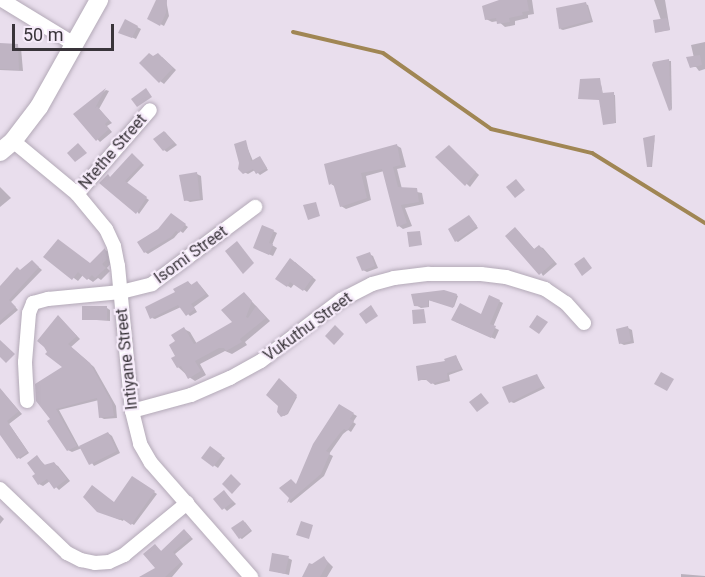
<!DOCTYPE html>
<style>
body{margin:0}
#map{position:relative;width:705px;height:577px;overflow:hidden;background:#e9deed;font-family:Roboto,sans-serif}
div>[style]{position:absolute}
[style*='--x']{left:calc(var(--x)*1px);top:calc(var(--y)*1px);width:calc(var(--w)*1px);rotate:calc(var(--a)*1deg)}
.shadow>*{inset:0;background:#0003}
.stream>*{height:4px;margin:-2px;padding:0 2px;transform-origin:2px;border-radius:2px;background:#a08654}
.building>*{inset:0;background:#bfb4c3}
.roads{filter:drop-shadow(0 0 2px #b3a9b7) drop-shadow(0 0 2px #b3a9b7)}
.street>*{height:14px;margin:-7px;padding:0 7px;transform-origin:7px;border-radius:7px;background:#fff}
.secondary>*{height:18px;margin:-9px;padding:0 9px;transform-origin:9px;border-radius:9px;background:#fff}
span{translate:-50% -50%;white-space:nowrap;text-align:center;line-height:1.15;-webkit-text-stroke:4.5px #f6ebfa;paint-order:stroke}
.street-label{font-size:16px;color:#39343a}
.scale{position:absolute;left:12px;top:24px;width:102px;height:27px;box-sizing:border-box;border:3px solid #39343a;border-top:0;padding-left:8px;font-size:18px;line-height:21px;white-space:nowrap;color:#39343a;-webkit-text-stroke:4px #f6ebfa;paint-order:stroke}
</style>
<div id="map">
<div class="shadow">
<i style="clip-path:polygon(166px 0,169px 16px,164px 26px,149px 18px)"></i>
<i style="clip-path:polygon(512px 0,532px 0,534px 14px,528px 15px,528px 18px,515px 21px,515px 25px,505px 27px,498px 21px,492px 22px,486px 19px)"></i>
<i style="clip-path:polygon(654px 0,665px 0,670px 30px,656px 32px,661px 20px)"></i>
<i style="clip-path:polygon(585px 4px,588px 5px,593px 22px,563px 30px,560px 29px)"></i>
<i style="clip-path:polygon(126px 21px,141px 29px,136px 39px,124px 34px)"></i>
<i style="clip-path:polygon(705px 42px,705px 69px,699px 71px,696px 67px,691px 67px,694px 58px,691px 45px)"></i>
<i style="clip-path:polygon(0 45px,21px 48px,23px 71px,0 70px)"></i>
<i style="clip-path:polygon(162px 57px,176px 70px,164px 84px,160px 81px,154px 58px)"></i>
<i style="clip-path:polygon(669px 61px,671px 61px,672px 111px,655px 64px)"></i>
<i style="clip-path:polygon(600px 79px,603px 94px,615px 95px,616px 123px,605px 124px)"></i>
<i style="clip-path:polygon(106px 90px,109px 91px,99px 109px,112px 123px,107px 126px,112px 132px,100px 142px,75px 115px)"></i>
<i style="clip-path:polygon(165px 132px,177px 145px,167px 152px,164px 150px)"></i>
<i style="clip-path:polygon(655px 136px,652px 167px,648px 167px)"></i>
<i style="clip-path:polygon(245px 142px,253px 161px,260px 158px,268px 170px,260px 175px,255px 170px,248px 174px,240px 170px)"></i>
<i style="clip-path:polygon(396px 145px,401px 148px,406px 167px,397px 169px,402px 189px,422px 193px,424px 204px,405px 208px,412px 226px,403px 229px,399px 226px,384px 171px,366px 176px,371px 200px,346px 209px,341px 206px,336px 187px,331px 184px)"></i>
<i style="clip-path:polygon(449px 146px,479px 175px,470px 187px,438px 157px)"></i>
<i style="clip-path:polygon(135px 157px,144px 165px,126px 184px,149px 200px,139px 214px,111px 178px)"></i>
<i style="clip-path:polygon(197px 174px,201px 176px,203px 200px,190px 202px,186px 200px)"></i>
<i style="clip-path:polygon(0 187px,11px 198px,0 207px)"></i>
<i style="clip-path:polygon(174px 217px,188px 227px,183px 233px,180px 231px,174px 238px,148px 254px,145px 252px,159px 230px)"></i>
<i style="clip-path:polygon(470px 217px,478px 228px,458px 242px,456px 241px)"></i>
<i style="clip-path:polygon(516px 229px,535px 250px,540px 247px,543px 248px,557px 264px,543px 276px)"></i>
<i style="clip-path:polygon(273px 231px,277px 233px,272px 245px,277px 248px,273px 256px,259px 250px)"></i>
<i style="clip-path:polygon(105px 250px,111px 253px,112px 262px,107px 268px,110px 271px,101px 280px,98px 278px,93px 282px,83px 275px,78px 281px,45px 257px,90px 264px)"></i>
<i style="clip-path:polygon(369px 254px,373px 256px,378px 268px,367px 272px,363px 270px)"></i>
<i style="clip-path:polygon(295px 262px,316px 280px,307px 292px,295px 283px,291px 288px,277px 279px)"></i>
<i style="clip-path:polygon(35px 264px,42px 270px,11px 302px,18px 310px,0 325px,0 291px,21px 271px)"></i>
<i style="clip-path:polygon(188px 282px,193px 286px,197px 283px,200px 285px,209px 296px,194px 307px,197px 312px,190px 316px,181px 307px,155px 319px,152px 318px)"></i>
<i style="clip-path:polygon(244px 293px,270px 321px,245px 342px,247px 345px,232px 354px,225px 351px,200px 364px,206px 375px,195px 381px,189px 377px,178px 367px,177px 342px,184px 329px,190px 332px,197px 344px,234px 323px)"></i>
<i style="clip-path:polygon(413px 295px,456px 295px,458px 296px,454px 307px,429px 300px,429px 307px,421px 308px,416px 305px)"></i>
<i style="clip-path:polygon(499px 301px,503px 303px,493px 327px,499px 330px,495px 339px,456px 322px,482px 316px)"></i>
<i style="clip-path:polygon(107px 308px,110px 310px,110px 321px,83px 319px)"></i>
<i style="clip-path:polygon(59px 317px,80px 339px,71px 347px,94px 367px,116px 406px,117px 418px,104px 419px,100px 417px,99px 400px,59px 410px,79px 447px,108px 433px,112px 436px,120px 453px,94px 466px,82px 448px,72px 452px,68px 450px,50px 421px,64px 367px)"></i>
<i style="clip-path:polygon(628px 328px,632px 330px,634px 343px,624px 345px,620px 343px)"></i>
<i style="clip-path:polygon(456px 356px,463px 370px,449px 375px,450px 381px,435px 385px,429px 380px,420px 380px)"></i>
<i style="clip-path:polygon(537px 376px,545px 388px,514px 403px,511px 402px)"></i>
<i style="clip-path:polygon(281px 381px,297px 397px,288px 414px,284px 416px,278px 412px)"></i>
<i style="clip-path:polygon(0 389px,22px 414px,9px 424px,29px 453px,20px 459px,0 433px)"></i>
<i style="clip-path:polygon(339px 406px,357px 416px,353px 422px,356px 424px,351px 432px,348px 430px,343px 434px,329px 454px,333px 456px,324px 476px,291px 503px,289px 502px,297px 485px)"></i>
<i style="clip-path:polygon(210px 448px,225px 458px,218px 468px,203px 458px)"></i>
<i style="clip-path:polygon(37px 457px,46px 466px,54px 464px,58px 466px,70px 481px,59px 490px,50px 481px,43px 486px,39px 484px)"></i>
<i style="clip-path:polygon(133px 478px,157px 494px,134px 525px,124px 519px,123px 521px,101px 512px,115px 504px)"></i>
<i style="clip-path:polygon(224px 492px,236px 504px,227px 511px,215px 499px)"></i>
<i style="clip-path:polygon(0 515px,4px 519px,0 524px)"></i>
<i style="clip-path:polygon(245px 522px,252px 531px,242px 539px,240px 538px)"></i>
<i style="clip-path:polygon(187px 533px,193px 539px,175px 554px,183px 564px,172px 577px,153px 577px,157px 568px,155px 546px,162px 552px)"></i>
<i style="clip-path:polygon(288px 558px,292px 560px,289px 575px,270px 570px)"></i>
<i style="clip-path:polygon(324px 558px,333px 567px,327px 577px,305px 577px,312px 566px)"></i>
<i style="clip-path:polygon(681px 574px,705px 576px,705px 577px,681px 577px)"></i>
</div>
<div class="stream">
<i style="--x:293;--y:32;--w:92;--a:13.1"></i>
<i style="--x:383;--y:53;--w:132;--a:35.1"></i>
<i style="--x:491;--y:129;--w:104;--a:13.4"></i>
<i style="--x:592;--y:153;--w:133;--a:31.8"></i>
</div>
<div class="building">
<i style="clip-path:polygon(156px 0,167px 0,166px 13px,160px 26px,147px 19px)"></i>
<i style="clip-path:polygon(499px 0,527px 0,529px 11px,522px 12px,523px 15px,509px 18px,510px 22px,497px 24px,496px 18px,485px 20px,482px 6px)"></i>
<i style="clip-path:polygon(586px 2px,591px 20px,559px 29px,556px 8px)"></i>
<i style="clip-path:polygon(667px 18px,670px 30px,655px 33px,653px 20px)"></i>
<i style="clip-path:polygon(125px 19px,138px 26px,132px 38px,118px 33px)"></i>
<i style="clip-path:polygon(0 43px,18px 44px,19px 70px,0 69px)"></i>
<i style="clip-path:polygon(149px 53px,153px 56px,158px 53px,173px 68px,159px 83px,139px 63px)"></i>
<i style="clip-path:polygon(700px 55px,702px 65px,690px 68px,686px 57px)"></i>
<i style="clip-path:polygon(669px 59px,671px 110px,669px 111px,652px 65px,653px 62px)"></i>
<i style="clip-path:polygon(600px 78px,602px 93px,614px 92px,615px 123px,603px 125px,599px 100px,578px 99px,580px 79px)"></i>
<i style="clip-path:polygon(106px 88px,95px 108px,97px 106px,109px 120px,105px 124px,109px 129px,96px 141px,73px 114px)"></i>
<i style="clip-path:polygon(146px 88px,152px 97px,137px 107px,131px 99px)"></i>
<i style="clip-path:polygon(164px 131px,174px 143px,163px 151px,153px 139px)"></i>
<i style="clip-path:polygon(655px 135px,651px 167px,647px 167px,643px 138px)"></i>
<i style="clip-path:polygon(246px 140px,251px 161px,260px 156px,267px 168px,256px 174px,253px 169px,243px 174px,238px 169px,239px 163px,234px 144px)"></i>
<i style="clip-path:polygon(78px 143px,87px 153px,75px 162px,67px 153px)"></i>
<i style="clip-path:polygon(397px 144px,401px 165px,393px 167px,398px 187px,417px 188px,419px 202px,401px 205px,407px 223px,397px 227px,382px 169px,361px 173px,367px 198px,340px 207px,333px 183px,329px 185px,324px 164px)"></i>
<i style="clip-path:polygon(449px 145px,476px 172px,465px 186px,435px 157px)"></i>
<i style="clip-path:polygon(132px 153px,142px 163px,125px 181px,147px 197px,136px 214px,99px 183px,108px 174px,110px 177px)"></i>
<i style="clip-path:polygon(197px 172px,200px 199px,184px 201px,179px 175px)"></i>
<i style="clip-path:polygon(516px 179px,525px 190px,515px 198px,506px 187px)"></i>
<i style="clip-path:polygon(316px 202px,320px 216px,308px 220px,303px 205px)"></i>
<i style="clip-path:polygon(171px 213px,186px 224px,179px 233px,176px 231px,171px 237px,144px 253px,137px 242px,158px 229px)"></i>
<i style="clip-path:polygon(469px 215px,477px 226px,455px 242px,448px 229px)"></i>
<i style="clip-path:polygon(262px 225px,274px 230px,269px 243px,273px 244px,269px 255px,253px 248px)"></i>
<i style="clip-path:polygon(515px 227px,534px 249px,539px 245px,554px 262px,539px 275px,505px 236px)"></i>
<i style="clip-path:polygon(420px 231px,422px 245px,409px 247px,407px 232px)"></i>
<i style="clip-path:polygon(58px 239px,90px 263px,105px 248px,107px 259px,102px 264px,106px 268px,95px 278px,92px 275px,87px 280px,78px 272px,72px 280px,43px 257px)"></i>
<i style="clip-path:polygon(237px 241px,254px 263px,243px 274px,225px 251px)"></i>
<i style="clip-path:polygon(370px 252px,375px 266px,362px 271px,356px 257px)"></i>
<i style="clip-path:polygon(584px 257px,592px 268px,582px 276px,574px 264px)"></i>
<i style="clip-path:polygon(290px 258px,313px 277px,303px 291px,290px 282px,287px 287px,275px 279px)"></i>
<i style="clip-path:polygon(32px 260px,39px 267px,9px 300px,16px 307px,0 321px,0 286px,17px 267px,20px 270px)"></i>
<i style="clip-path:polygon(188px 281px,191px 285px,197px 281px,206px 294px,191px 304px,195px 309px,186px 316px,178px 305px,150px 319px,145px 307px,175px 292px,173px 289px)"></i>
<i style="clip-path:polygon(444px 290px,457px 294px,453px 308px,428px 300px,428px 307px,414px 306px,411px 294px)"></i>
<i style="clip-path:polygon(244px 292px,252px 301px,246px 317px,248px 318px,256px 306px,266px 318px,240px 339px,242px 342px,226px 351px,224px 348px,219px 348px,195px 361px,201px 371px,188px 379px,181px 366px,177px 368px,171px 358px,175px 356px,169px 345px,175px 341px,171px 335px,184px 327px,194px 344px,232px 322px,221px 310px)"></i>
<i style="clip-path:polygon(489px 295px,500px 300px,490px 324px,496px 326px,491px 338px,451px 320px,460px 303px,481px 314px)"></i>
<i style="clip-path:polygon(371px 305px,378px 316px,366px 324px,359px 314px)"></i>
<i style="clip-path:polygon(82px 306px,107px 306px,107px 320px,82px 320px)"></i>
<i style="clip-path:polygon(424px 309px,426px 323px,413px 324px,412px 310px)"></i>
<i style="clip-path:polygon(58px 315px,77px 336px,68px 344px,90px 363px,112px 403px,114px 416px,99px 418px,97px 398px,56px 409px,77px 446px,67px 451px,47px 421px,50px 419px,36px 401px,35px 384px,62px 367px,45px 354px,47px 352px,44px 347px,37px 341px)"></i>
<i style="clip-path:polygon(537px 315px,548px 322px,539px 334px,529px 327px)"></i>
<i style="clip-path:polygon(335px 325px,344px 334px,334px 345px,325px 336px)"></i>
<i style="clip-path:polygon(628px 326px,631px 341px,619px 344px,616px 329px)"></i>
<i style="clip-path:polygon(0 340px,15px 354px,6px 363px,0 357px)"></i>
<i style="clip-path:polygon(456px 355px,461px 369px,447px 373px,448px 379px,431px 384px,425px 379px,418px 381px,416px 366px,445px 361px,444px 359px)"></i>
<i style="clip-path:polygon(661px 372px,674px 379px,667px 391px,654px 384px)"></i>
<i style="clip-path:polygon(537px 374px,543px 386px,509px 403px,502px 387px)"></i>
<i style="clip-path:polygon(279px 378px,297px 395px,287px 414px,281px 417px,277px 412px,278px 406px,266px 395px)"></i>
<i style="clip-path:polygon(0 388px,19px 411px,7px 421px,28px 452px,17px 459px,0 435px)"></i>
<i style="clip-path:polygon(481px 393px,489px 403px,477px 412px,469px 402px)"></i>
<i style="clip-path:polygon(339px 404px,354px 413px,350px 419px,354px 421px,347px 431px,344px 429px,340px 433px,326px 451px,330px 453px,321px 474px,287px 503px,289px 498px,279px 488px,291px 479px,296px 484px,313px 444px)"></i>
<i style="clip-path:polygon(108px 432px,117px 451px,89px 465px,79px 446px)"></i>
<i style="clip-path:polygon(210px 446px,222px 455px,213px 467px,201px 458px)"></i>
<i style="clip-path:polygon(37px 455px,44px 465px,54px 462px,67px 479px,54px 489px,47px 479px,38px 485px,32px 476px,35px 474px,27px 463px)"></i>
<i style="clip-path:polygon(231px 474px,241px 484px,232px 494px,222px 484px)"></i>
<i style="clip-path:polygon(132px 476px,155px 491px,131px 525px,121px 518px,120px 520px,97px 512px,83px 497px,92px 485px,114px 502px)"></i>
<i style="clip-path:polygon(224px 490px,233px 502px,222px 510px,213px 499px)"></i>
<i style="clip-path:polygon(243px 520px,251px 530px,239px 539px,231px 528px)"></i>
<i style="clip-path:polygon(301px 521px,313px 525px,309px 539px,296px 535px)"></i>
<i style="clip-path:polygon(184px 529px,191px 537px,173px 552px,181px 562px,165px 577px,139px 577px,155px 568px,143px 554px,155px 544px,161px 551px)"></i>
<i style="clip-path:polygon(272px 553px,289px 556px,285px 574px,269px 571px)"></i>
<i style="clip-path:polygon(324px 556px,328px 563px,320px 577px,302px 577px,309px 563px,312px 564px)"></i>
</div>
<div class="roads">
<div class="street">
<i style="--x:2;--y:0;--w:84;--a:31.4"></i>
<i style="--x:13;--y:141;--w:83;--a:39.6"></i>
<i style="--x:77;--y:194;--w:45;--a:50.4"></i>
<i style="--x:106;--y:229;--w:19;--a:65"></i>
<i style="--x:114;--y:246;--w:20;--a:79"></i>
<i style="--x:118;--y:266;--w:146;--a:84.5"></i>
<i style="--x:132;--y:411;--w:34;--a:76"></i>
<i style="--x:140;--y:444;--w:22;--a:60"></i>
<i style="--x:151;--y:463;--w:152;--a:48.7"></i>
<i style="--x:77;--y:194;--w:111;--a:-49"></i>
<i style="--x:27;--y:401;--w:39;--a:-93"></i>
<i style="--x:25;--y:362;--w:49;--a:-85.3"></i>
<i style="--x:29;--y:313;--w:11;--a:-68"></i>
<i style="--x:33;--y:303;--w:16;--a:-15"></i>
<i style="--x:48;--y:299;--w:73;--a:-5.5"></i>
<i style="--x:121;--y:292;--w:32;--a:-14"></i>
<i style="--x:152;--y:284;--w:129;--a:-36.8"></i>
<i style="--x:132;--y:411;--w:61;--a:-15.2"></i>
<i style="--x:191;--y:395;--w:43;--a:-23.6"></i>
<i style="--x:230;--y:378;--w:35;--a:-29"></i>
<i style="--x:261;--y:361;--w:101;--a:-37.3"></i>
<i style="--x:341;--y:300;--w:35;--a:-27"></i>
<i style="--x:372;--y:284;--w:23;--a:-15"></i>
<i style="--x:394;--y:278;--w:35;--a:-7"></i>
<i style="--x:429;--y:274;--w:52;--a:0"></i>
<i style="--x:481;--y:274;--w:25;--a:7"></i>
<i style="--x:506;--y:277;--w:41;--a:17.1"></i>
<i style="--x:545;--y:289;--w:25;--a:34"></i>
<i style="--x:566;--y:303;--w:27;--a:48"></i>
<i style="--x:0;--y:489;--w:93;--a:43.7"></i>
<i style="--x:67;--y:553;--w:16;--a:27"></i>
<i style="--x:81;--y:560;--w:14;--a:12"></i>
<i style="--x:95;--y:563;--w:14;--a:-4"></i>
<i style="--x:109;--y:562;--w:17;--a:-25"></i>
<i style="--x:124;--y:555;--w:82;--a:-39.5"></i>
</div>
<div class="secondary">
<i style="--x:0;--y:152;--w:17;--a:-40"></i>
<i style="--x:13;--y:141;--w:43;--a:-52.6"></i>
<i style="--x:39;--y:107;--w:123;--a:-60.7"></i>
</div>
</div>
<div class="street-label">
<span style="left:113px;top:152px;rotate:-49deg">Ntethe Street</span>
<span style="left:191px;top:255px;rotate:-36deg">Isomi Street</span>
<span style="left:308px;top:327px;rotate:-36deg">Vukuthu Street</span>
<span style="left:127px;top:359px;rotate:-96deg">Intiyane Street</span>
</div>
<div class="scale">50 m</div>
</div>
